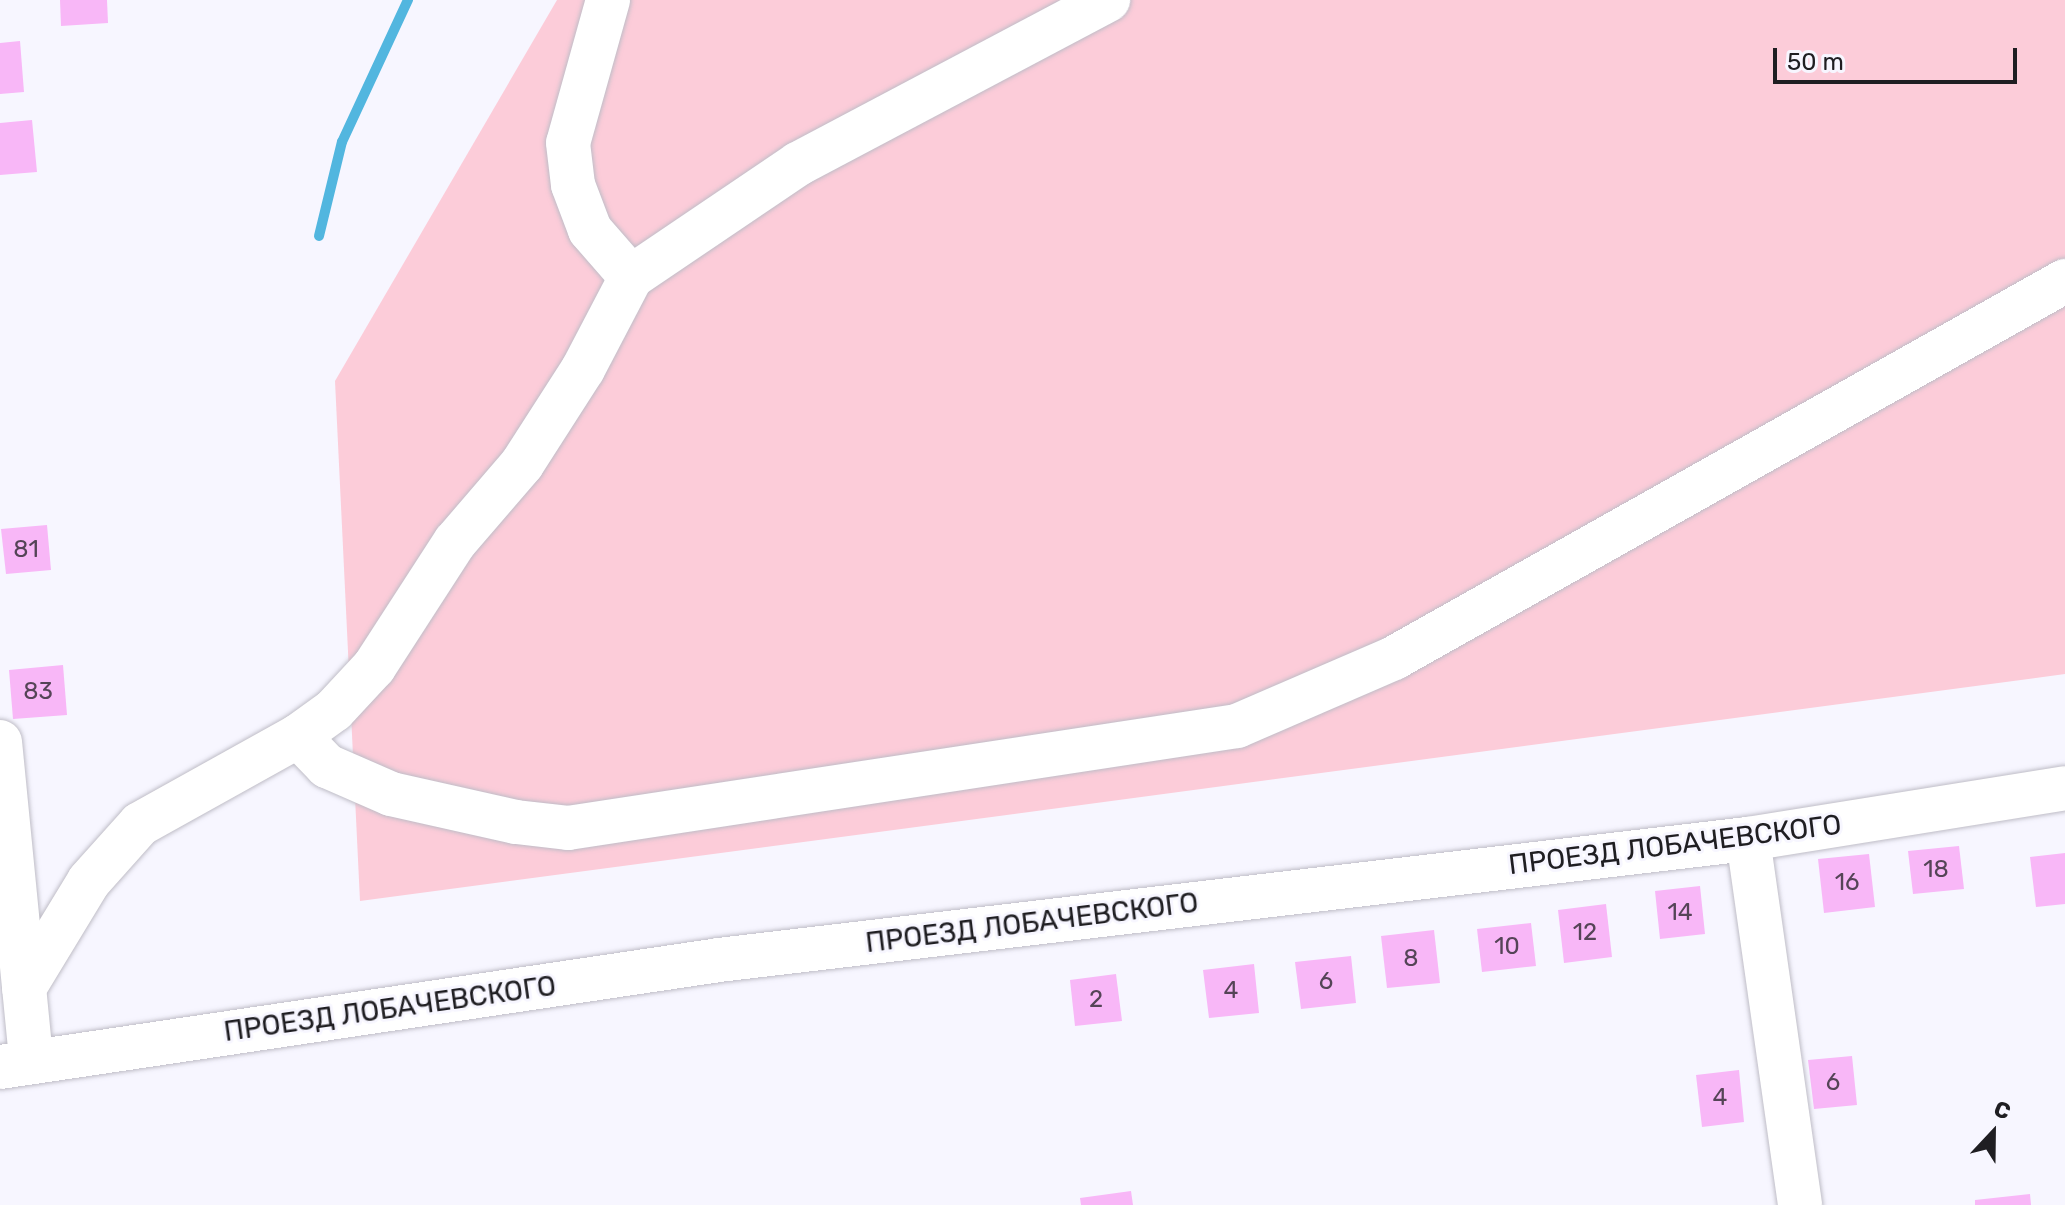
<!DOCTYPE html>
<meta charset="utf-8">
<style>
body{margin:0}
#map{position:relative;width:2065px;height:1205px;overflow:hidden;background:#f7f6ff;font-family:Rubik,sans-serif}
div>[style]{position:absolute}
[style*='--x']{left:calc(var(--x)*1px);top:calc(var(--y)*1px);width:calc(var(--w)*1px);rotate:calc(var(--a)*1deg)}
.green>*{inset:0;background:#fcccd9}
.stream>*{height:10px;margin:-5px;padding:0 5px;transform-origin:5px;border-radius:5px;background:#52b6df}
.building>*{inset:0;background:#f8b7f7}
.roads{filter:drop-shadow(0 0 2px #bfbdc7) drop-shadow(0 0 2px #bfbdc7)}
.minor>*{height:44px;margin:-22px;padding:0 22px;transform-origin:22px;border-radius:22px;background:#fff}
span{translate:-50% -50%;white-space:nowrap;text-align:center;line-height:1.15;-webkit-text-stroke:6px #f7f6ff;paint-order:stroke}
.number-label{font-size:24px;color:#554457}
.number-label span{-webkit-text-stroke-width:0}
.street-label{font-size:28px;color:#1f1e22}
.north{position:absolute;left:1953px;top:1093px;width:80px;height:80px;-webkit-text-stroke:6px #f7f6ff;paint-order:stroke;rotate:22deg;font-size:22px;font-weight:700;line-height:32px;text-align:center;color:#1f1e22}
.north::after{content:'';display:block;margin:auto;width:28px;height:36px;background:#1f1e22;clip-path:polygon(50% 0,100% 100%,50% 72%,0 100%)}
.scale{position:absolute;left:1773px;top:48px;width:244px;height:36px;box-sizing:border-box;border:4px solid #1f1e22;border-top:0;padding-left:10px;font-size:24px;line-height:28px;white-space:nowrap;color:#1f1e22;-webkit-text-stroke:6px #f7f6ff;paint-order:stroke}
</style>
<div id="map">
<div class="green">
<i style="clip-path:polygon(557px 0,2065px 0,2065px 674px,360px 901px,335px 381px)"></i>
</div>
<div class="stream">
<i style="--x:319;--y:236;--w:97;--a:-76.3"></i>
<i style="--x:342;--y:142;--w:157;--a:-65.1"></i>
</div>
<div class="building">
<i style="clip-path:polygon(60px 0,107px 0,108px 23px,61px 26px)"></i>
<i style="clip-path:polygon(20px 41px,24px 92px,0 94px,0 43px)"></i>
<i style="clip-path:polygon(32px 120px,37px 172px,0 175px,0 123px)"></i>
<i style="clip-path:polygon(47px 525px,51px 570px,6px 574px,1px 529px)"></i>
<i style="clip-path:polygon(63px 665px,67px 715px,13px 719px,9px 670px)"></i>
<i style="clip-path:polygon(1959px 846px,1964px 889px,1913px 894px,1908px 851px)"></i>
<i style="clip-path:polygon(2065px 853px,2065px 904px,2036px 907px,2030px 857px)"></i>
<i style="clip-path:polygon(1869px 854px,1875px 907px,1824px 913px,1818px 859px)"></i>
<i style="clip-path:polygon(1700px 886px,1705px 934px,1660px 939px,1655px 891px)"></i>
<i style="clip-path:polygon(1606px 904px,1612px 957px,1564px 963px,1558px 910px)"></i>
<i style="clip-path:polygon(1531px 923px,1536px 966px,1482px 972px,1477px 929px)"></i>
<i style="clip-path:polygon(1434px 930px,1440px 983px,1387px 988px,1381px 936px)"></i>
<i style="clip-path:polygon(1351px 956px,1356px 1003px,1301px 1009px,1295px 962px)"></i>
<i style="clip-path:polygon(1254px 964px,1259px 1013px,1209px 1018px,1203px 970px)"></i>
<i style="clip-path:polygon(1116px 974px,1122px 1021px,1075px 1026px,1070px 980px)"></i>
<i style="clip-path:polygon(1852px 1056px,1857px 1105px,1814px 1109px,1808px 1060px)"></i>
<i style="clip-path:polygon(1739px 1070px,1744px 1122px,1702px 1127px,1696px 1075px)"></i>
<i style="clip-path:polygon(1131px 1191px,1133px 1205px,1081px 1205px,1080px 1198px)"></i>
<i style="clip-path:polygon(2030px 1194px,2031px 1205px,1975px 1205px,1975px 1200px)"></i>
</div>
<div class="roads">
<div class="minor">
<i style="--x:608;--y:0;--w:148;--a:105.6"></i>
<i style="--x:568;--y:143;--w:42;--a:83.2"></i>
<i style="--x:573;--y:185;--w:48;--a:69.3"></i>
<i style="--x:590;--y:230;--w:62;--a:48.9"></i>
<i style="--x:298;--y:736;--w:42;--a:46"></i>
<i style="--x:327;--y:766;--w:70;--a:23.6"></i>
<i style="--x:391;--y:794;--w:128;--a:12.6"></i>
<i style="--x:516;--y:822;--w:52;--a:6.6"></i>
<i style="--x:568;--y:828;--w:677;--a:-8.67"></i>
<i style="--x:1237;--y:726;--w:171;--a:-23.4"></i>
<i style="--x:1394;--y:658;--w:770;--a:-29.33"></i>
<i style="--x:0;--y:742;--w:321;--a:84.4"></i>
<i style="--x:1748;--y:839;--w:370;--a:81.9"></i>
<i style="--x:24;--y:988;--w:125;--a:-58.7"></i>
<i style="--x:89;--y:881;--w:76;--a:-48.2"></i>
<i style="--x:140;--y:824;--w:181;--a:-29.1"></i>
<i style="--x:298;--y:736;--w:44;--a:-35.8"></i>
<i style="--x:334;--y:710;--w:59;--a:-47.1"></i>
<i style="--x:374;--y:667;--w:149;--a:-57.1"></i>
<i style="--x:455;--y:542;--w:103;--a:-49.3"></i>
<i style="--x:522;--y:464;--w:113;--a:-57.3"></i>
<i style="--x:583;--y:369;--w:104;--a:-62.4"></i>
<i style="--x:631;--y:277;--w:202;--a:-34.1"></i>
<i style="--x:798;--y:164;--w:351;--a:-27.9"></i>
<i style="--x:0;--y:1067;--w:727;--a:-8.46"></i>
<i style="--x:719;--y:960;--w:1036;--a:-6.71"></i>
<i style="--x:1748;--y:839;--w:321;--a:-9.1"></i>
</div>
</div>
<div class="number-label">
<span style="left:26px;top:550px">81</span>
<span style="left:38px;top:692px">83</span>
<span style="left:1936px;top:870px">18</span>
<span style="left:1847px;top:883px">16</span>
<span style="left:1680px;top:913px">14</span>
<span style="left:1585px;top:933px">12</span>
<span style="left:1507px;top:947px">10</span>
<span style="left:1411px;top:959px">8</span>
<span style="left:1326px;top:982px">6</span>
<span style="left:1231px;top:991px">4</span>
<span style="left:1096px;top:1000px">2</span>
<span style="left:1833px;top:1083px">6</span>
<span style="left:1720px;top:1098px">4</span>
</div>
<div class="street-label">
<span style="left:1675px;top:845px;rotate:-7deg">ПРОЕЗД ЛОБАЧЕВСКОГО</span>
<span style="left:1032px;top:923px;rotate:-7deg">ПРОЕЗД ЛОБАЧЕВСКОГО</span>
<span style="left:390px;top:1009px;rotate:-8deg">ПРОЕЗД ЛОБАЧЕВСКОГО</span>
</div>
<div class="north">С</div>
<div class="scale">50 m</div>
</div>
